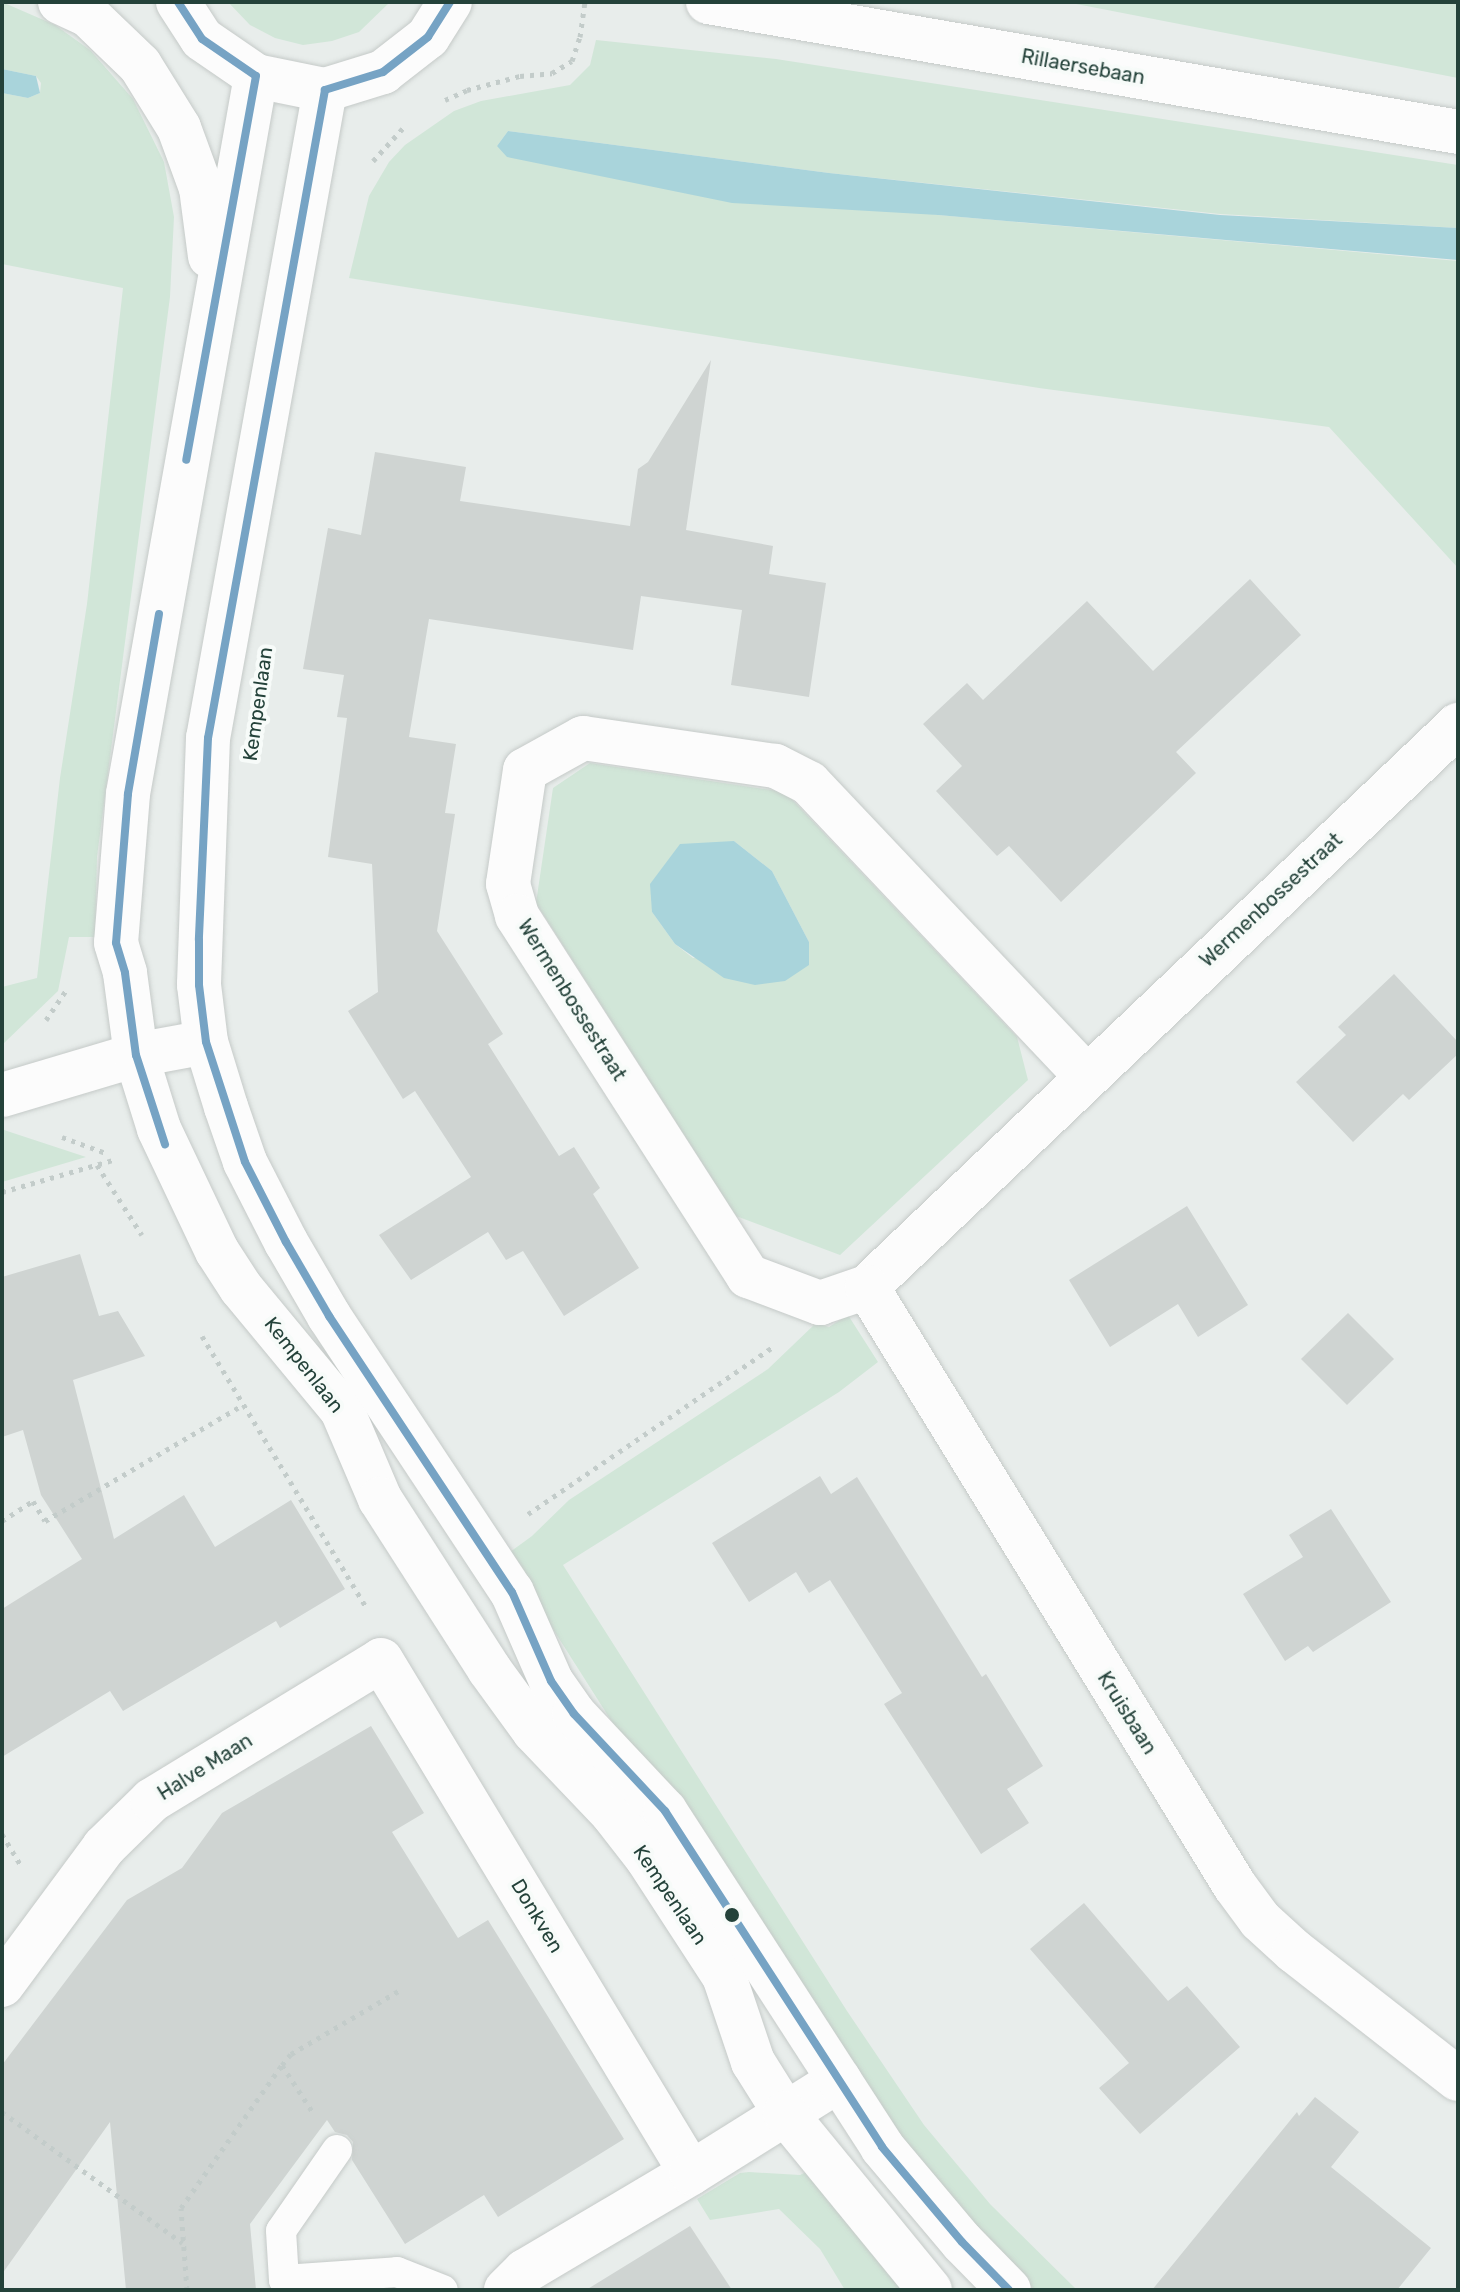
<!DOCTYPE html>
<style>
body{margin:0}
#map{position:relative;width:1460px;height:2292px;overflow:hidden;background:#e8edeb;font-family:Rubik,sans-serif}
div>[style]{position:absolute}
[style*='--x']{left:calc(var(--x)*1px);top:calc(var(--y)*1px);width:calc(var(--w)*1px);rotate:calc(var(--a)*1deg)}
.green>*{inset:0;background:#d1e6d8}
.water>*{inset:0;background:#a9d4db}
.building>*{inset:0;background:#cfd4d2}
.path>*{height:5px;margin-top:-2.5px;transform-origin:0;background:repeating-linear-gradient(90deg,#c3ccca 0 4px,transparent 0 10px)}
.roads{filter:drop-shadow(0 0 2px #c5cac8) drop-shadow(0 0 2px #c5cac8)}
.lane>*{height:30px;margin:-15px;padding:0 15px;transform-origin:15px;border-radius:15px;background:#fcfcfc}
.street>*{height:44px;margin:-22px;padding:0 22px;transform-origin:22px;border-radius:22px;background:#fcfcfc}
.secondary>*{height:44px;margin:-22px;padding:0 22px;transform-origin:22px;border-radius:22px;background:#fcfcfc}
.bus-1>*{height:8px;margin:-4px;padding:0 4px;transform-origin:4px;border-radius:4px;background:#76a3c4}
.dots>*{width:22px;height:22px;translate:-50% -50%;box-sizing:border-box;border:4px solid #f7fbf9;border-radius:50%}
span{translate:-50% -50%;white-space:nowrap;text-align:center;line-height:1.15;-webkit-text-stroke:8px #f7fbf9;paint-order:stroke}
.street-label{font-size:20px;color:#24423a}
.frame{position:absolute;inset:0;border:4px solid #24423a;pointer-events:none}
</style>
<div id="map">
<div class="green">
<i style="clip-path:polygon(2px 2px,55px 25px,90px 50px,133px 99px,164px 162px,174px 217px,170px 297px,97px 857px,95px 937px,69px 937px,58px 991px,2px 1045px,2px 987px,37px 978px,60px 778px,87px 604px,123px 288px,2px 264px,2px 93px,28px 98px,40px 93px,41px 83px,36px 76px,2px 69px)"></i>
<i style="clip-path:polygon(228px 2px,390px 2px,359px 32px,332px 41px,303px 45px,275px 38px,250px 25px)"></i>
<i style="clip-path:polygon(1066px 2px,1458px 2px,1458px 78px)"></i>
<i style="clip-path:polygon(596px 40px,776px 59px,1458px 165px,1458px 228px,1220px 214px,829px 173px,508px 131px,497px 146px,938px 215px,1458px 261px,1458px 568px,1329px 427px,1039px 388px,349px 278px,369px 196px,389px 162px,405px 145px,454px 111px,481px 101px,570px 85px,590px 65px)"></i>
<i style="clip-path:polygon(evenodd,590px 763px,785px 792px,1017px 1037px,1028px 1080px,840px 1255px,736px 1216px,536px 903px,553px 788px,590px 763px,734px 841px,772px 871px,809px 942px,693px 958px,675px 944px,652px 912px,734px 841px)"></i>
<i style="clip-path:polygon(2px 1129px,7px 1131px,86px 1157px,2px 1182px)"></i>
<i style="clip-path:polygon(848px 1315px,878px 1362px,839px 1392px,563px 1565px,847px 2011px,924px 2125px,990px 2204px,1077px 2290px,1035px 2290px,1010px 2267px,890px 2126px,626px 1744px,506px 1555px,532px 1536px,569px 1500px,768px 1369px,816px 1323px,829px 1327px)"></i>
<i style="clip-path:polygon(749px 2172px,800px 2175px,806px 2172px,909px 2290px,845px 2290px,820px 2249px,779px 2209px,710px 2220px,697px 2199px,740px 2173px)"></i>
</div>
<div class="water">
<i style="clip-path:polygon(2px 69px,36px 76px,40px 93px,28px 98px,2px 93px)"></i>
<i style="clip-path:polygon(508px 131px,829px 173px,1220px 215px,1458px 228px,1458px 260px,938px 215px,732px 203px,507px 157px,497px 146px)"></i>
<i style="clip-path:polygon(734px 841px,772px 871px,809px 942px,809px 965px,785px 981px,755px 985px,724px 978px,675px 944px,652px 912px,650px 884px,680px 844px)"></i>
</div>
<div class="building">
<i style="clip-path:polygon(711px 360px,686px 530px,773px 546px,769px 574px,826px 583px,809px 697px,731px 685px,742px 610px,641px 596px,633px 650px,429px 619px,409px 737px,456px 744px,445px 813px,455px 814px,437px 931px,503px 1034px,488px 1044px,559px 1156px,574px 1147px,600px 1188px,593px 1194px,639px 1268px,564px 1316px,523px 1251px,506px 1260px,488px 1232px,411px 1280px,379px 1235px,471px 1177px,415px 1091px,403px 1099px,348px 1011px,378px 992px,372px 864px,328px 857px,347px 718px,337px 717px,344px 675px,303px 669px,328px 528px,361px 535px,375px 452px,466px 467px,460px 501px,630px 526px,638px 469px,648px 462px)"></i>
<i style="clip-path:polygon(1250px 579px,1301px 635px,1176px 752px,1196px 773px,1061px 902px,1009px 846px,997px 856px,936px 791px,962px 766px,923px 724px,967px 683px,983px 700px,1087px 601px,1153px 671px)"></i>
<i style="clip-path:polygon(1394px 974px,1458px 1042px,1458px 1054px,1409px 1100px,1403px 1094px,1353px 1142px,1296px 1082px,1346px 1035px,1338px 1027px)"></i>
<i style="clip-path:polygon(1187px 1206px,1248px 1305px,1198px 1337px,1178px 1304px,1110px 1347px,1069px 1280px)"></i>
<i style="clip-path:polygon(80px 1254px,99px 1316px,118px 1311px,145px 1356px,73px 1380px,114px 1539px,184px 1495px,215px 1547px,291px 1500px,345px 1589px,280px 1628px,276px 1621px,123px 1711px,110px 1691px,2px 1757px,2px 1609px,82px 1559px,41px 1495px,23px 1430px,2px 1437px,2px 1277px)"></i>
<i style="clip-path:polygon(1348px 1313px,1394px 1359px,1347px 1405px,1301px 1359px)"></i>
<i style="clip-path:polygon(820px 1476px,831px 1494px,857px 1477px,982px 1677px,986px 1674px,1043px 1766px,1007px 1789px,1029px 1823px,981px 1854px,884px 1704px,902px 1693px,830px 1580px,809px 1593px,796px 1572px,749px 1602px,712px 1543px)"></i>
<i style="clip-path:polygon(1331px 1509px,1391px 1602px,1313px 1652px,1308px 1646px,1285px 1661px,1243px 1594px,1303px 1557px,1289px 1535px)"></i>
<i style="clip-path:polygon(371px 1726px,424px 1813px,392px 1832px,458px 1938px,488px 1920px,624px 2139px,498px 2217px,484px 2195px,405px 2244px,352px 2160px,353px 2142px,347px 2135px,335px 2132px,327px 2120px,250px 2224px,256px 2290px,126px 2290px,110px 2122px,2px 2274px,2px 2065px,127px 1900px,182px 1868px,222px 1813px)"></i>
<i style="clip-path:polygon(1084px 1903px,1168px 2001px,1187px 1986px,1240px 2047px,1140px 2134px,1099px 2088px,1129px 2063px,1030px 1949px)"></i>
<i style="clip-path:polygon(1315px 2097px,1359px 2132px,1331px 2167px,1431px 2248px,1397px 2290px,1152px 2290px,1297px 2112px,1299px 2116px)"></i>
<i style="clip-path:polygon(690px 2226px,732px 2290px,586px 2290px)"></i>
</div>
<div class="path">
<i style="--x:445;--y:100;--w:24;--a:-24"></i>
<i style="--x:467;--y:90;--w:55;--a:-14.8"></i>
<i style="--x:520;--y:76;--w:32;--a:-5"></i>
<i style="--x:552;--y:73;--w:23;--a:-31"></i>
<i style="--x:572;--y:61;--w:25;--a:-72"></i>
<i style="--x:580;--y:37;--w:35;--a:-82"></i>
<i style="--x:373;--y:161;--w:45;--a:-47.7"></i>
<i style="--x:46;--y:1020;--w:37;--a:-56"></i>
<i style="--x:62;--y:1137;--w:47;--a:20"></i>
<i style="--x:97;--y:1165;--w:83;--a:57.3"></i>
<i style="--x:2;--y:1192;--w:116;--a:-16.1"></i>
<i style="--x:202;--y:1336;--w:315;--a:58.8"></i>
<i style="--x:528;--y:1514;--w:298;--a:-34.3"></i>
<i style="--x:2;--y:1521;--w:37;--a:-33"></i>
<i style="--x:33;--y:1501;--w:23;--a:59"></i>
<i style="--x:45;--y:1521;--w:229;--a:-30.4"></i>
<i style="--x:2;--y:1834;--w:35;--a:59"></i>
<i style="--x:282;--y:2065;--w:55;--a:56.9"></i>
<i style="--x:2;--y:2112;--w:223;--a:36"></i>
<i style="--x:187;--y:2290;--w:82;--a:-94.2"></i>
<i style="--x:181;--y:2208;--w:175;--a:-54.8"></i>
<i style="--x:282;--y:2065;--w:14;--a:-51"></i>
<i style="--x:291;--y:2054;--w:129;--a:-30.4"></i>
</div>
<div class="roads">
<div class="lane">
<i style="--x:337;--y:2150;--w:98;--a:124.7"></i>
<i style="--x:281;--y:2231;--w:49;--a:86.5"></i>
<i style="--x:284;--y:2280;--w:113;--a:-4"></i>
<i style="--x:397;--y:2272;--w:49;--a:21.4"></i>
</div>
<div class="street">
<i style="--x:1086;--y:1076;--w:403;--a:-133.4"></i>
<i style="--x:809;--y:783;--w:38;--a:-153"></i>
<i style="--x:775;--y:766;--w:194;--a:-171.7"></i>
<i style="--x:583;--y:738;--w:66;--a:151.1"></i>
<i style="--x:525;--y:770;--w:115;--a:98.5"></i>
<i style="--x:508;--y:884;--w:33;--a:74"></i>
<i style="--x:517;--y:916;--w:428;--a:57.3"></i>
<i style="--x:748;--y:1276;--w:77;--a:20.6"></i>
<i style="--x:820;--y:1303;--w:50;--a:-18.8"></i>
<i style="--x:867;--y:1287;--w:816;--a:-43.56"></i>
<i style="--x:2;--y:1095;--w:140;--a:-16.6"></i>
<i style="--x:867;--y:1287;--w:703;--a:58.44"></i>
<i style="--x:1235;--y:1886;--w:42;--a:53.7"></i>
<i style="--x:1260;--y:1920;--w:46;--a:42.4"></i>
<i style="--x:1294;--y:1951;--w:208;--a:38"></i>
<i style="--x:2;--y:1985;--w:172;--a:-53.5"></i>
<i style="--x:104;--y:1847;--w:67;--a:-44.4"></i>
<i style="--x:152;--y:1800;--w:268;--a:-31.4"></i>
<i style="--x:381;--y:1660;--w:599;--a:58.86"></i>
<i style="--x:691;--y:2173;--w:193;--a:149.4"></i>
<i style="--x:525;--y:2271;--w:27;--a:135"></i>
<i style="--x:691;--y:2173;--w:175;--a:-32.1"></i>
</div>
<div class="secondary">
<i style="--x:60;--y:2;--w:31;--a:25"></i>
<i style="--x:88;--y:15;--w:72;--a:43.9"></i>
<i style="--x:140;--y:65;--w:74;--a:58.2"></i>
<i style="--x:179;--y:128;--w:64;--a:69.9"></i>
<i style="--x:201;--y:188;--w:69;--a:82.5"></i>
<i style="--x:178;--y:2;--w:44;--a:57"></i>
<i style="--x:202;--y:39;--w:65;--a:34.4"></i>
<i style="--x:256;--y:76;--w:70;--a:11.5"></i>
<i style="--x:325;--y:90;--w:61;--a:-17.2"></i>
<i style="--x:383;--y:72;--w:57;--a:-37.9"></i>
<i style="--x:428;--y:37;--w:41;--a:-57.8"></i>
<i style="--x:708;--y:2;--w:761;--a:9.83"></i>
<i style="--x:256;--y:76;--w:729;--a:100.11"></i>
<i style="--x:128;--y:794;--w:149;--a:94.6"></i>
<i style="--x:116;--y:943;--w:31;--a:73"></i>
<i style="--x:125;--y:973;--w:83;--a:82.4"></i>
<i style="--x:136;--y:1055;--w:77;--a:72.7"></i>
<i style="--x:159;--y:1129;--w:135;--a:64.6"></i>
<i style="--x:217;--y:1251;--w:44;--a:57"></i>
<i style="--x:241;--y:1288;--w:158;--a:50.4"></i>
<i style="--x:342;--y:1410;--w:97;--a:66.9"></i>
<i style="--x:380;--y:1499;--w:202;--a:57.3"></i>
<i style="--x:489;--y:1669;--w:77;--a:54"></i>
<i style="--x:534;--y:1731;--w:113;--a:46.4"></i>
<i style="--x:612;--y:1813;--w:57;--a:52.1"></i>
<i style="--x:647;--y:1858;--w:141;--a:56.9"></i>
<i style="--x:724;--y:1976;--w:91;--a:71.4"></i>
<i style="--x:753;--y:2062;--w:60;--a:57.9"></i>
<i style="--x:785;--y:2113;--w:229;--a:50.7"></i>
<i style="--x:325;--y:90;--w:658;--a:100.23"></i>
<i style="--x:208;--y:738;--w:247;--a:92.1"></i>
<i style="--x:199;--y:985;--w:57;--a:83"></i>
<i style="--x:206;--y:1042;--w:68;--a:72.9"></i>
<i style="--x:226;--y:1107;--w:58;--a:70.9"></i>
<i style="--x:245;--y:1162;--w:90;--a:62.9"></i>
<i style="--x:286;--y:1242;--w:86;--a:59.8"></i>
<i style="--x:329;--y:1316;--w:331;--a:56.5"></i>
<i style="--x:512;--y:1592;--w:97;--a:66.3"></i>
<i style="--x:551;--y:1681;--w:40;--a:55.1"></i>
<i style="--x:574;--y:1714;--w:133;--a:46.8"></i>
<i style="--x:665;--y:1811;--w:400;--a:57.1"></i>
<i style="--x:882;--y:2147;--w:124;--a:49.9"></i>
<i style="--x:962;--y:2242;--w:67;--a:45.6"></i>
<i style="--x:136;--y:1055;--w:71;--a:-10.5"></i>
</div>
</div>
<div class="bus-1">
<i style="--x:178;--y:2;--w:44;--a:57"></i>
<i style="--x:202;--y:39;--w:65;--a:34.4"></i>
<i style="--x:256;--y:76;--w:390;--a:100.3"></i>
<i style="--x:450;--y:2;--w:41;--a:122.2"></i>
<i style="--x:428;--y:37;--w:57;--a:142.1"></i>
<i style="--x:383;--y:72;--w:61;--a:162.8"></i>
<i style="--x:325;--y:90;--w:658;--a:100.23"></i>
<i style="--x:208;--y:738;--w:202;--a:92.6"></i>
<i style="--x:199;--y:940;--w:45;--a:90"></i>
<i style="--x:199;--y:985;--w:57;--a:83"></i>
<i style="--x:206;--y:1042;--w:126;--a:72"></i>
<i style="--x:245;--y:1162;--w:90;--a:62.9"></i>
<i style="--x:286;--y:1242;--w:86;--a:59.8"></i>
<i style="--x:329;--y:1316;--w:331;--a:56.5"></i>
<i style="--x:512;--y:1592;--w:97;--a:66.3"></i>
<i style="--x:551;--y:1681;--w:40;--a:55.1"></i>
<i style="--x:574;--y:1714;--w:133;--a:46.8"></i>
<i style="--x:665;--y:1811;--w:400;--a:57.1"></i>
<i style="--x:882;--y:2147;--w:124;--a:49.9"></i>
<i style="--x:962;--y:2242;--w:67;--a:45.6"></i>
<i style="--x:159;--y:614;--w:183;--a:99.8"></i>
<i style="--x:128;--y:794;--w:149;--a:94.6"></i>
<i style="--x:116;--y:943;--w:31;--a:73"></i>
<i style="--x:125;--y:973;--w:83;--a:82.4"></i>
<i style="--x:136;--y:1055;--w:94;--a:72"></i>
</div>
<div class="dots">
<i style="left:732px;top:1915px;background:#24423a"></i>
</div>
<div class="street-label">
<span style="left:1083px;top:67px;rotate:10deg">Rillaersebaan</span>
<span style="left:258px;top:704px;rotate:-82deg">Kempenlaan</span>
<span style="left:1271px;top:900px;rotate:-43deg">Wermenbossestraat</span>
<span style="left:572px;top:1000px;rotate:58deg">Wermenbossestraat</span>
<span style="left:304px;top:1365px;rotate:52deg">Kempenlaan</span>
<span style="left:1127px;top:1713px;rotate:58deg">Kruisbaan</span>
<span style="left:205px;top:1767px;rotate:-32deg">Halve Maan</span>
<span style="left:670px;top:1895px;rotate:56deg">Kempenlaan</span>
<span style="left:537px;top:1916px;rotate:59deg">Donkven</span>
</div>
<div class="frame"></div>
</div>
